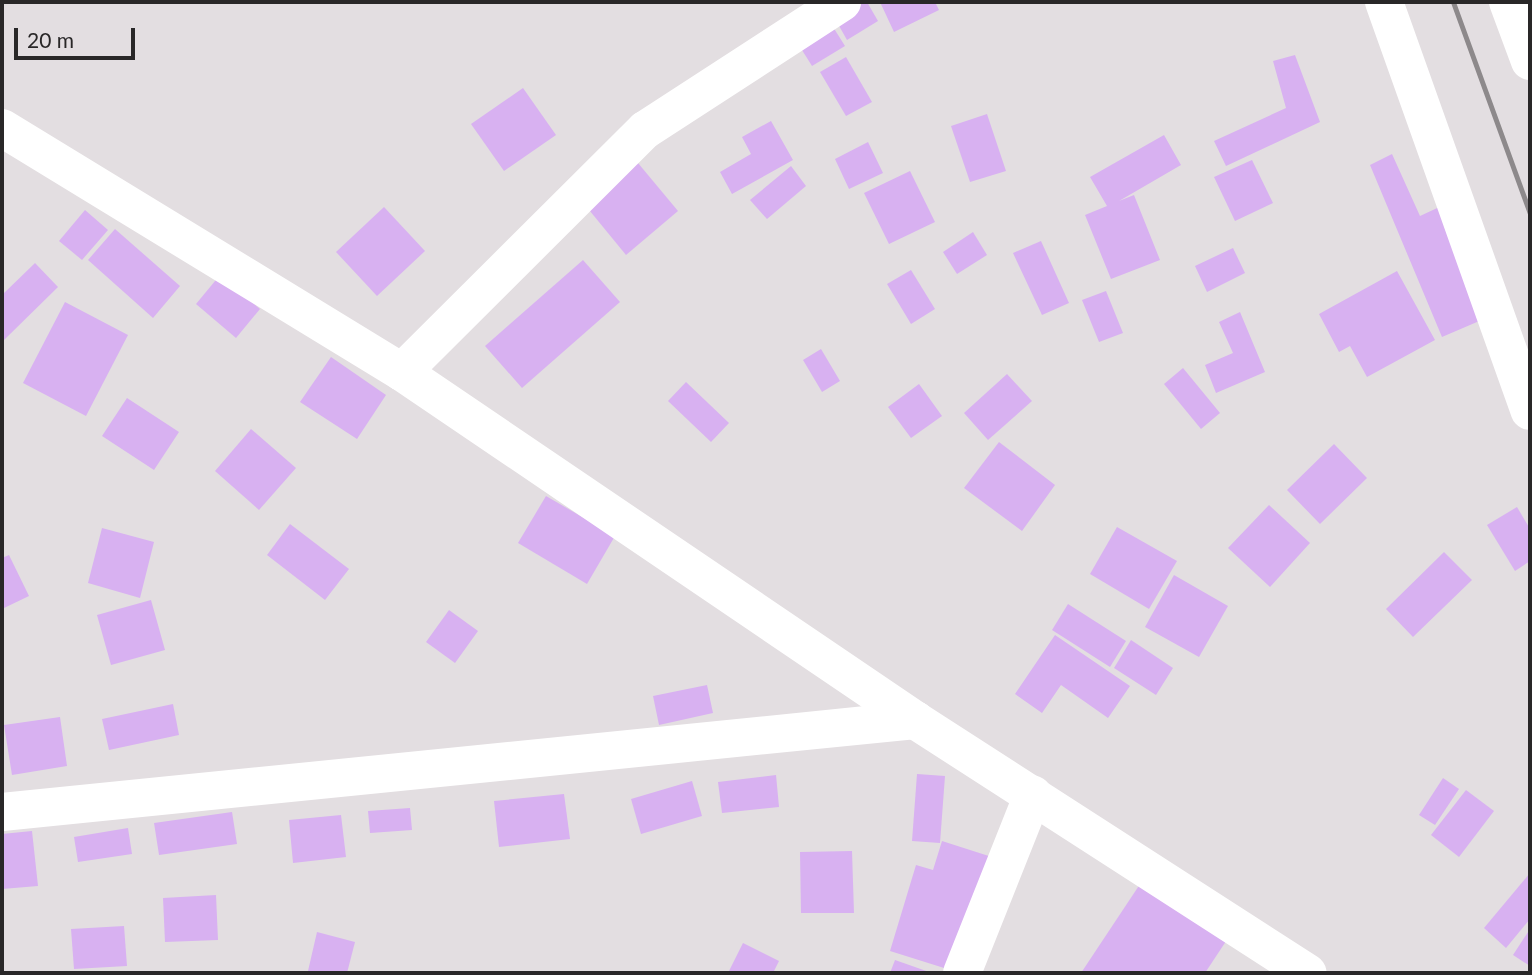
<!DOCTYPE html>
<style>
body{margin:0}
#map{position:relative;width:1532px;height:975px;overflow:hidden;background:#e3dee1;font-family:Lato,sans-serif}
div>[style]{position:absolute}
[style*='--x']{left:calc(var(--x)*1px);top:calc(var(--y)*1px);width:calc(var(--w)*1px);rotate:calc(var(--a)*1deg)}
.building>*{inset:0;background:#d8b1f1}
.minor>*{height:38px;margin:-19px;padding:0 19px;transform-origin:19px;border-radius:19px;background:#fff}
.rail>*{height:5px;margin:-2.5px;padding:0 2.5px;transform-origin:2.5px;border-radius:2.5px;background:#8d898b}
span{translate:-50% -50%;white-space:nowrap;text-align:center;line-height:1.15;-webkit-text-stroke:5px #e3dee1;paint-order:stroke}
.frame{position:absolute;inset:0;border:4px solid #292728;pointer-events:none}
.scale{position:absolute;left:14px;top:28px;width:121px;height:32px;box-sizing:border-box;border:4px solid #292728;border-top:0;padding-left:9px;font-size:21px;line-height:24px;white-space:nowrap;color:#292728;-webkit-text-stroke:5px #e3dee1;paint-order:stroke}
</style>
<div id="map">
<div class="building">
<i style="clip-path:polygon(841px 2px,867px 2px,878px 21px,847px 40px,829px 8px)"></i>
<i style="clip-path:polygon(880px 2px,935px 2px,939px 10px,894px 32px)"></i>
<i style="clip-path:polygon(818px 3px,845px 46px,812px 66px,785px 23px)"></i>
<i style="clip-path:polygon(1295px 55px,1320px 122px,1226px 166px,1214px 141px,1286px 108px,1273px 61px)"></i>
<i style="clip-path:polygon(846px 57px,872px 102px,846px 116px,820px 72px)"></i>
<i style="clip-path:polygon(523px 88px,556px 135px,504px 171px,471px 124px)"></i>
<i style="clip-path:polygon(987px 114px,1006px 171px,970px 182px,951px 126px)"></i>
<i style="clip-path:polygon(771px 121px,793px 160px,732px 194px,720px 172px,751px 154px,742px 137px)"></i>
<i style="clip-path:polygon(1164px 135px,1181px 165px,1119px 201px,1134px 195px,1160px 260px,1111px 279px,1085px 215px,1107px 206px,1090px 177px)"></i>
<i style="clip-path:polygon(868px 142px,883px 173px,849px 189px,835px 159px)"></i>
<i style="clip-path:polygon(628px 151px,678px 211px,626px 255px,576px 194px)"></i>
<i style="clip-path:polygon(1392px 154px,1420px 216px,1448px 203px,1498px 313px,1442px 337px,1370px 165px)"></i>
<i style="clip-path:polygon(1252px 160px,1273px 203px,1235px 221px,1214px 177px)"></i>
<i style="clip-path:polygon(791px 166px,806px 186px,767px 219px,750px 200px)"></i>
<i style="clip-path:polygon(910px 171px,935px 222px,889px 244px,864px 193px)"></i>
<i style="clip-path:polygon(384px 207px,425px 251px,377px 296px,336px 252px)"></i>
<i style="clip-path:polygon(85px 210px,108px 230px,82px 260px,59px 241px)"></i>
<i style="clip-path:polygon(115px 229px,180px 286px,153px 318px,88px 260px)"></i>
<i style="clip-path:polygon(973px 232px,987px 255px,957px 274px,943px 252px)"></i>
<i style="clip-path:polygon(1041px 241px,1069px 303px,1042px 315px,1013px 253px)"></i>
<i style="clip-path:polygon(1233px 248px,1245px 273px,1207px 292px,1195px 266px)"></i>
<i style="clip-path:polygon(583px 260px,620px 302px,522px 388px,485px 346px)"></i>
<i style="clip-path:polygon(35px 263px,58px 287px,2px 342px,2px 295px)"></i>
<i style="clip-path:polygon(911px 270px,935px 309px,911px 324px,887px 284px)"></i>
<i style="clip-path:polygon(1397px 271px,1435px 340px,1367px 377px,1350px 346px,1339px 352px,1319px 314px)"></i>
<i style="clip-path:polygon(220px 275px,260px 309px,236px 338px,196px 304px)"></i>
<i style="clip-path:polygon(1106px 291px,1123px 333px,1099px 342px,1082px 300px)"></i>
<i style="clip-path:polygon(65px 302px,128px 335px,86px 416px,23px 383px)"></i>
<i style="clip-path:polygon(1240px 312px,1265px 372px,1216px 393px,1205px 365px,1233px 353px,1219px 322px)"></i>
<i style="clip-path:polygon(821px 349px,840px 381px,822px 392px,803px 360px)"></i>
<i style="clip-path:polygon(331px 357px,386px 395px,357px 439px,300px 402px)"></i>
<i style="clip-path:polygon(1183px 368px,1220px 413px,1201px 429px,1164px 384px)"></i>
<i style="clip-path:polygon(1007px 374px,1032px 401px,988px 440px,964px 413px)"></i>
<i style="clip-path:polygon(686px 382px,729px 423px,711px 442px,668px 401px)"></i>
<i style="clip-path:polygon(919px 384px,942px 416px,911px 438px,888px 407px)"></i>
<i style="clip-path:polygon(127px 398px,179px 432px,154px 470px,102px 436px)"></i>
<i style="clip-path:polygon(251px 429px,296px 468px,259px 510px,215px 471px)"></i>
<i style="clip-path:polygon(999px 442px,1055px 485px,1022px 531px,964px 488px)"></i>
<i style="clip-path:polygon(1334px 444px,1367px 478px,1320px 524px,1287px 490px)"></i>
<i style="clip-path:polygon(546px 496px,615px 536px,587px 584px,518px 543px)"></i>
<i style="clip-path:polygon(1269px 505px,1310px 543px,1270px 587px,1228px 548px)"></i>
<i style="clip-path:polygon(1517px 507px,1530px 529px,1530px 561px,1515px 571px,1487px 525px)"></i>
<i style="clip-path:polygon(290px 524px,349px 569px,325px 600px,267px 555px)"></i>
<i style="clip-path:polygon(1117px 527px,1177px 561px,1149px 609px,1090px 574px)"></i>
<i style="clip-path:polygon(102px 528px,154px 542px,140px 598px,88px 583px)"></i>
<i style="clip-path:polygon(1444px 552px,1472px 580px,1413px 637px,1386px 609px)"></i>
<i style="clip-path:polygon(9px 555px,29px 596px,2px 609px,2px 558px)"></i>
<i style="clip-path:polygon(1174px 575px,1228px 606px,1199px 657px,1145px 627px)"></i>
<i style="clip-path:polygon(151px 600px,165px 650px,111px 665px,97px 615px)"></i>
<i style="clip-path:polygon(1068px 604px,1126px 641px,1110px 667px,1052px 630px)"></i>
<i style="clip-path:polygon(449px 610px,478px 631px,455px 663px,426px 642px)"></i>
<i style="clip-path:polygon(1055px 635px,1130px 686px,1108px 718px,1061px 685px,1042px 713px,1015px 694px)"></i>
<i style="clip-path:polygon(1131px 640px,1173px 668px,1156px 695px,1114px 668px)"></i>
<i style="clip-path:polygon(707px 685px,713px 713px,659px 725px,653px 696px)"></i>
<i style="clip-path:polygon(173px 704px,179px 735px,109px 750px,102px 719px)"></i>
<i style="clip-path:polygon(60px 717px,67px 766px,12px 775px,4px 725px)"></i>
<i style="clip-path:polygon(917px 774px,945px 776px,940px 843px,912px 841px)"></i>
<i style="clip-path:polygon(776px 775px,779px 807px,722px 813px,718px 782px)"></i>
<i style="clip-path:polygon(1443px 778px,1459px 789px,1435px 825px,1419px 815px)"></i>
<i style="clip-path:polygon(692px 781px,702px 816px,641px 834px,631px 799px)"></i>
<i style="clip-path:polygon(1466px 790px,1494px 811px,1459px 857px,1431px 835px)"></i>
<i style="clip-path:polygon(564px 794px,570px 839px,499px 847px,494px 801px)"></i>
<i style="clip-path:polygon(410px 808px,412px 830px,370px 833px,368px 811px)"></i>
<i style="clip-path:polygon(232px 812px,237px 844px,159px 855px,154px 823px)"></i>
<i style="clip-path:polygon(341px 815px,346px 857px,293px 863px,289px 820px)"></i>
<i style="clip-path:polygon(128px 828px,132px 854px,78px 862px,74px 837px)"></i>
<i style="clip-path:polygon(32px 831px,38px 886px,2px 889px,2px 834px)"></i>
<i style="clip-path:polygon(942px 841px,995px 858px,960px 973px,890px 951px,916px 865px,933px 870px)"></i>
<i style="clip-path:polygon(852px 851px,854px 913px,801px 913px,800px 852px)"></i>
<i style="clip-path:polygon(1156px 860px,1242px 917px,1205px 973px,1081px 973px)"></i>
<i style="clip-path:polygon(1530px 873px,1530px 919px,1506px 948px,1484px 928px)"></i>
<i style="clip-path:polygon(216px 895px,218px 940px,165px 942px,163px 898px)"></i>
<i style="clip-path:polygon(124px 926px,127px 966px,74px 969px,71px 929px)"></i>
<i style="clip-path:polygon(1530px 929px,1530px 966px,1513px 955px)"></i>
<i style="clip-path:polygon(317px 932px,355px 942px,347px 973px,308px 971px)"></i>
<i style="clip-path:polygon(743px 943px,779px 961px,773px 973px,729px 971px)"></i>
<i style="clip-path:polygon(895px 960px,932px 973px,890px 973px)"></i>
</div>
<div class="minor">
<i style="--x:1384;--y:2;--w:434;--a:70.4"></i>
<i style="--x:1508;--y:2;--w:63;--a:69.6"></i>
<i style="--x:2;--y:128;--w:469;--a:31.4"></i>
<i style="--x:402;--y:372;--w:620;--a:34.15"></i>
<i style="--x:915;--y:720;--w:467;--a:32.8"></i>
<i style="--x:402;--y:372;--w:343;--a:-44.9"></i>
<i style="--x:645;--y:130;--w:235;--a:-33"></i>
<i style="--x:2;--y:812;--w:918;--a:-5.75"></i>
<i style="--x:962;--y:973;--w:192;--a:-68.3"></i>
</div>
<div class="rail">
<i style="--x:1453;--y:2;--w:225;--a:70"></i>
</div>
<div class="frame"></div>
<div class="scale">20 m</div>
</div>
